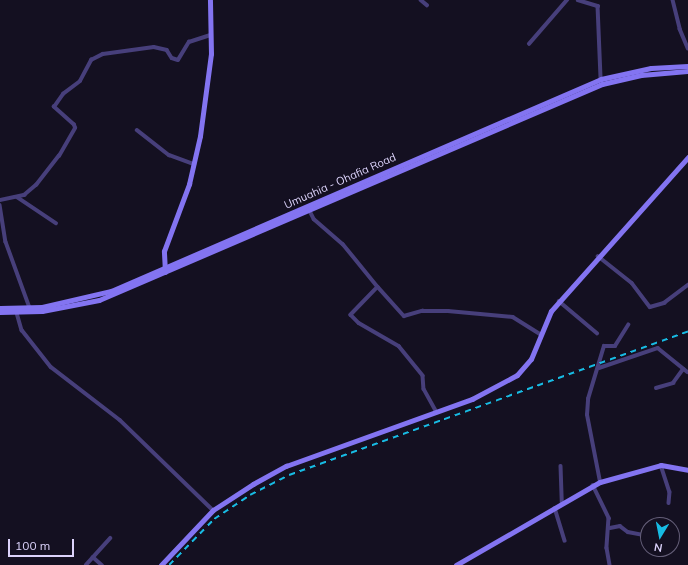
<!DOCTYPE html>
<style>
body{margin:0}
#map{position:relative;width:688px;height:565px;overflow:hidden;background:#141021;font-family:Mulish,sans-serif}
div>[style]{position:absolute}
[style*='--x']{left:calc(var(--x)*1px);top:calc(var(--y)*1px);width:calc(var(--w)*1px);rotate:calc(var(--a)*1deg)}
.street>*{height:3.5px;margin:-1.75px;padding:0 1.75px;transform-origin:1.75px;border-radius:1.75px;background:#473f7b}
.secondary>*{height:5px;margin:-2.5px;padding:0 2.5px;transform-origin:2.5px;border-radius:2.5px;background:#8374f1}
.rail>*{height:1.5px;margin-top:-0.75px;transform-origin:0;background:repeating-linear-gradient(90deg,#17bbe3 0 6px,transparent 0 11px)}
span{translate:-50% -50%;white-space:nowrap;text-align:center;line-height:1.15;-webkit-text-stroke:3px #141021;paint-order:stroke}
.street-label{font-size:11px;color:#dcd3fb}
.north{position:absolute;left:640px;top:517px;width:40px;height:40px;box-sizing:border-box;background:#141021;border:1px solid #645e78;border-radius:50%;rotate:190deg;font-size:11px;font-weight:700;line-height:16px;text-align:center;color:#dcd3fb}
.north::after{content:'';display:block;margin:auto;width:14px;height:18px;background:#17bbe3;clip-path:polygon(50% 0,100% 100%,50% 72%,0 100%)}
.scale{position:absolute;left:8px;top:539px;width:66px;height:18px;box-sizing:border-box;border:2px solid #dcd3fb;border-top:0;padding-left:5px;font-size:12px;line-height:14px;white-space:nowrap;color:#dcd3fb;-webkit-text-stroke:3px #141021;paint-order:stroke}
</style>
<div id="map">
<div class="street">
<i style="--x:421;--y:0;--w:8;--a:40"></i>
<i style="--x:578;--y:0;--w:21;--a:17"></i>
<i style="--x:598;--y:6;--w:73;--a:87.6"></i>
<i style="--x:673;--y:0;--w:30;--a:76"></i>
<i style="--x:680;--y:29;--w:21;--a:67"></i>
<i style="--x:529;--y:44;--w:58;--a:-49.2"></i>
<i style="--x:137;--y:130;--w:41;--a:38"></i>
<i style="--x:169;--y:155;--w:27;--a:20"></i>
<i style="--x:17;--y:197;--w:47;--a:33.7"></i>
<i style="--x:0;--y:200;--w:25;--a:-12"></i>
<i style="--x:24;--y:195;--w:16;--a:-40"></i>
<i style="--x:36;--y:185;--w:37;--a:-52"></i>
<i style="--x:59;--y:156;--w:32;--a:-60"></i>
<i style="--x:75;--y:128;--w:3;--a:-108"></i>
<i style="--x:74;--y:125;--w:27;--a:-138"></i>
<i style="--x:54;--y:107;--w:16;--a:-55"></i>
<i style="--x:63;--y:94;--w:21;--a:-37"></i>
<i style="--x:80;--y:81;--w:24;--a:-62"></i>
<i style="--x:91;--y:60;--w:13;--a:-27"></i>
<i style="--x:103;--y:54;--w:51;--a:-7.8"></i>
<i style="--x:154;--y:47;--w:13;--a:13"></i>
<i style="--x:167;--y:50;--w:9;--a:58"></i>
<i style="--x:172;--y:58;--w:6;--a:18"></i>
<i style="--x:178;--y:60;--w:21;--a:-59"></i>
<i style="--x:189;--y:42;--w:23;--a:-18"></i>
<i style="--x:0;--y:205;--w:37;--a:81"></i>
<i style="--x:6;--y:242;--w:70;--a:70"></i>
<i style="--x:310;--y:211;--w:9;--a:63"></i>
<i style="--x:314;--y:219;--w:38;--a:41"></i>
<i style="--x:343;--y:244;--w:55;--a:50.9"></i>
<i style="--x:378;--y:287;--w:39;--a:134"></i>
<i style="--x:351;--y:315;--w:11;--a:45"></i>
<i style="--x:359;--y:323;--w:46;--a:29.9"></i>
<i style="--x:399;--y:346;--w:38;--a:51"></i>
<i style="--x:423;--y:376;--w:13;--a:86"></i>
<i style="--x:424;--y:389;--w:25;--a:61"></i>
<i style="--x:598;--y:256;--w:43;--a:38.5"></i>
<i style="--x:632;--y:283;--w:30;--a:53"></i>
<i style="--x:650;--y:307;--w:15;--a:-16"></i>
<i style="--x:664;--y:303;--w:30;--a:-37"></i>
<i style="--x:378;--y:287;--w:39;--a:48"></i>
<i style="--x:404;--y:316;--w:19;--a:-16"></i>
<i style="--x:422;--y:311;--w:26;--a:0"></i>
<i style="--x:448;--y:311;--w:65;--a:5.3"></i>
<i style="--x:513;--y:317;--w:32;--a:32"></i>
<i style="--x:559;--y:301;--w:50;--a:40.1"></i>
<i style="--x:17;--y:313;--w:18;--a:74"></i>
<i style="--x:22;--y:330;--w:47;--a:51.9"></i>
<i style="--x:51;--y:367;--w:87;--a:37.5"></i>
<i style="--x:120;--y:420;--w:129;--a:44.1"></i>
<i style="--x:599;--y:368;--w:62;--a:-18.7"></i>
<i style="--x:658;--y:348;--w:38;--a:39"></i>
<i style="--x:656;--y:388;--w:18;--a:-16"></i>
<i style="--x:673;--y:383;--w:17;--a:-54"></i>
<i style="--x:661;--y:465;--w:28;--a:72"></i>
<i style="--x:670;--y:492;--w:11;--a:95"></i>
<i style="--x:561;--y:466;--w:38;--a:88"></i>
<i style="--x:600;--y:482;--w:68;--a:-101"></i>
<i style="--x:587;--y:415;--w:16;--a:-86"></i>
<i style="--x:588;--y:399;--w:55;--a:-73.2"></i>
<i style="--x:604;--y:346;--w:11;--a:0"></i>
<i style="--x:615;--y:346;--w:25;--a:-58"></i>
<i style="--x:593;--y:485;--w:37;--a:64"></i>
<i style="--x:609;--y:518;--w:30;--a:94"></i>
<i style="--x:607;--y:548;--w:17;--a:80"></i>
<i style="--x:555;--y:508;--w:34;--a:73"></i>
<i style="--x:610;--y:528;--w:10;--a:-11"></i>
<i style="--x:620;--y:526;--w:10;--a:37"></i>
<i style="--x:628;--y:532;--w:20;--a:11"></i>
<i style="--x:93;--y:557;--w:12;--a:42"></i>
<i style="--x:86;--y:565;--w:36;--a:-48"></i>
</div>
<div class="secondary">
<i style="--x:165;--y:272;--w:21;--a:-93"></i>
<i style="--x:164;--y:251;--w:72;--a:-69.5"></i>
<i style="--x:189;--y:184;--w:49;--a:-77.1"></i>
<i style="--x:200;--y:136;--w:83;--a:-82.4"></i>
<i style="--x:211;--y:54;--w:54;--a:-91.1"></i>
<i style="--x:0;--y:308;--w:42;--a:-1.4"></i>
<i style="--x:42;--y:307;--w:71;--a:-13.1"></i>
<i style="--x:111;--y:291;--w:534;--a:-23.4"></i>
<i style="--x:601;--y:79;--w:51;--a:-12.4"></i>
<i style="--x:651;--y:68;--w:37;--a:-3"></i>
<i style="--x:0;--y:312;--w:42;--a:-1.4"></i>
<i style="--x:42;--y:311;--w:58;--a:-10.9"></i>
<i style="--x:99;--y:300;--w:547;--a:-23.24"></i>
<i style="--x:602;--y:84;--w:40;--a:-13"></i>
<i style="--x:641;--y:75;--w:47;--a:-4.9"></i>
<i style="--x:161;--y:565;--w:76;--a:-46.6"></i>
<i style="--x:213;--y:510;--w:48;--a:-33"></i>
<i style="--x:253;--y:484;--w:38;--a:-29"></i>
<i style="--x:286;--y:466;--w:198;--a:-19.8"></i>
<i style="--x:472;--y:399;--w:51;--a:-28.1"></i>
<i style="--x:517;--y:375;--w:21;--a:-49"></i>
<i style="--x:531;--y:359;--w:52;--a:-67.4"></i>
<i style="--x:551;--y:311;--w:206;--a:-48.3"></i>
<i style="--x:456;--y:565;--w:166;--a:-30"></i>
<i style="--x:600;--y:482;--w:63;--a:-15.6"></i>
<i style="--x:661;--y:465;--w:27;--a:10"></i>
</div>
<div class="rail">
<i style="--x:169;--y:565;--w:64;--a:-45.6"></i>
<i style="--x:214;--y:519;--w:43;--a:-33.7"></i>
<i style="--x:250;--y:495;--w:44;--a:-27.1"></i>
<i style="--x:289;--y:475;--w:424;--a:-19.8"></i>
</div>
<div class="street-label">
<span style="left:340px;top:181px;rotate:-24deg">Umuahia - Ohafia Road</span>
</div>
<div class="north">N</div>
<div class="scale">100 m</div>
</div>
